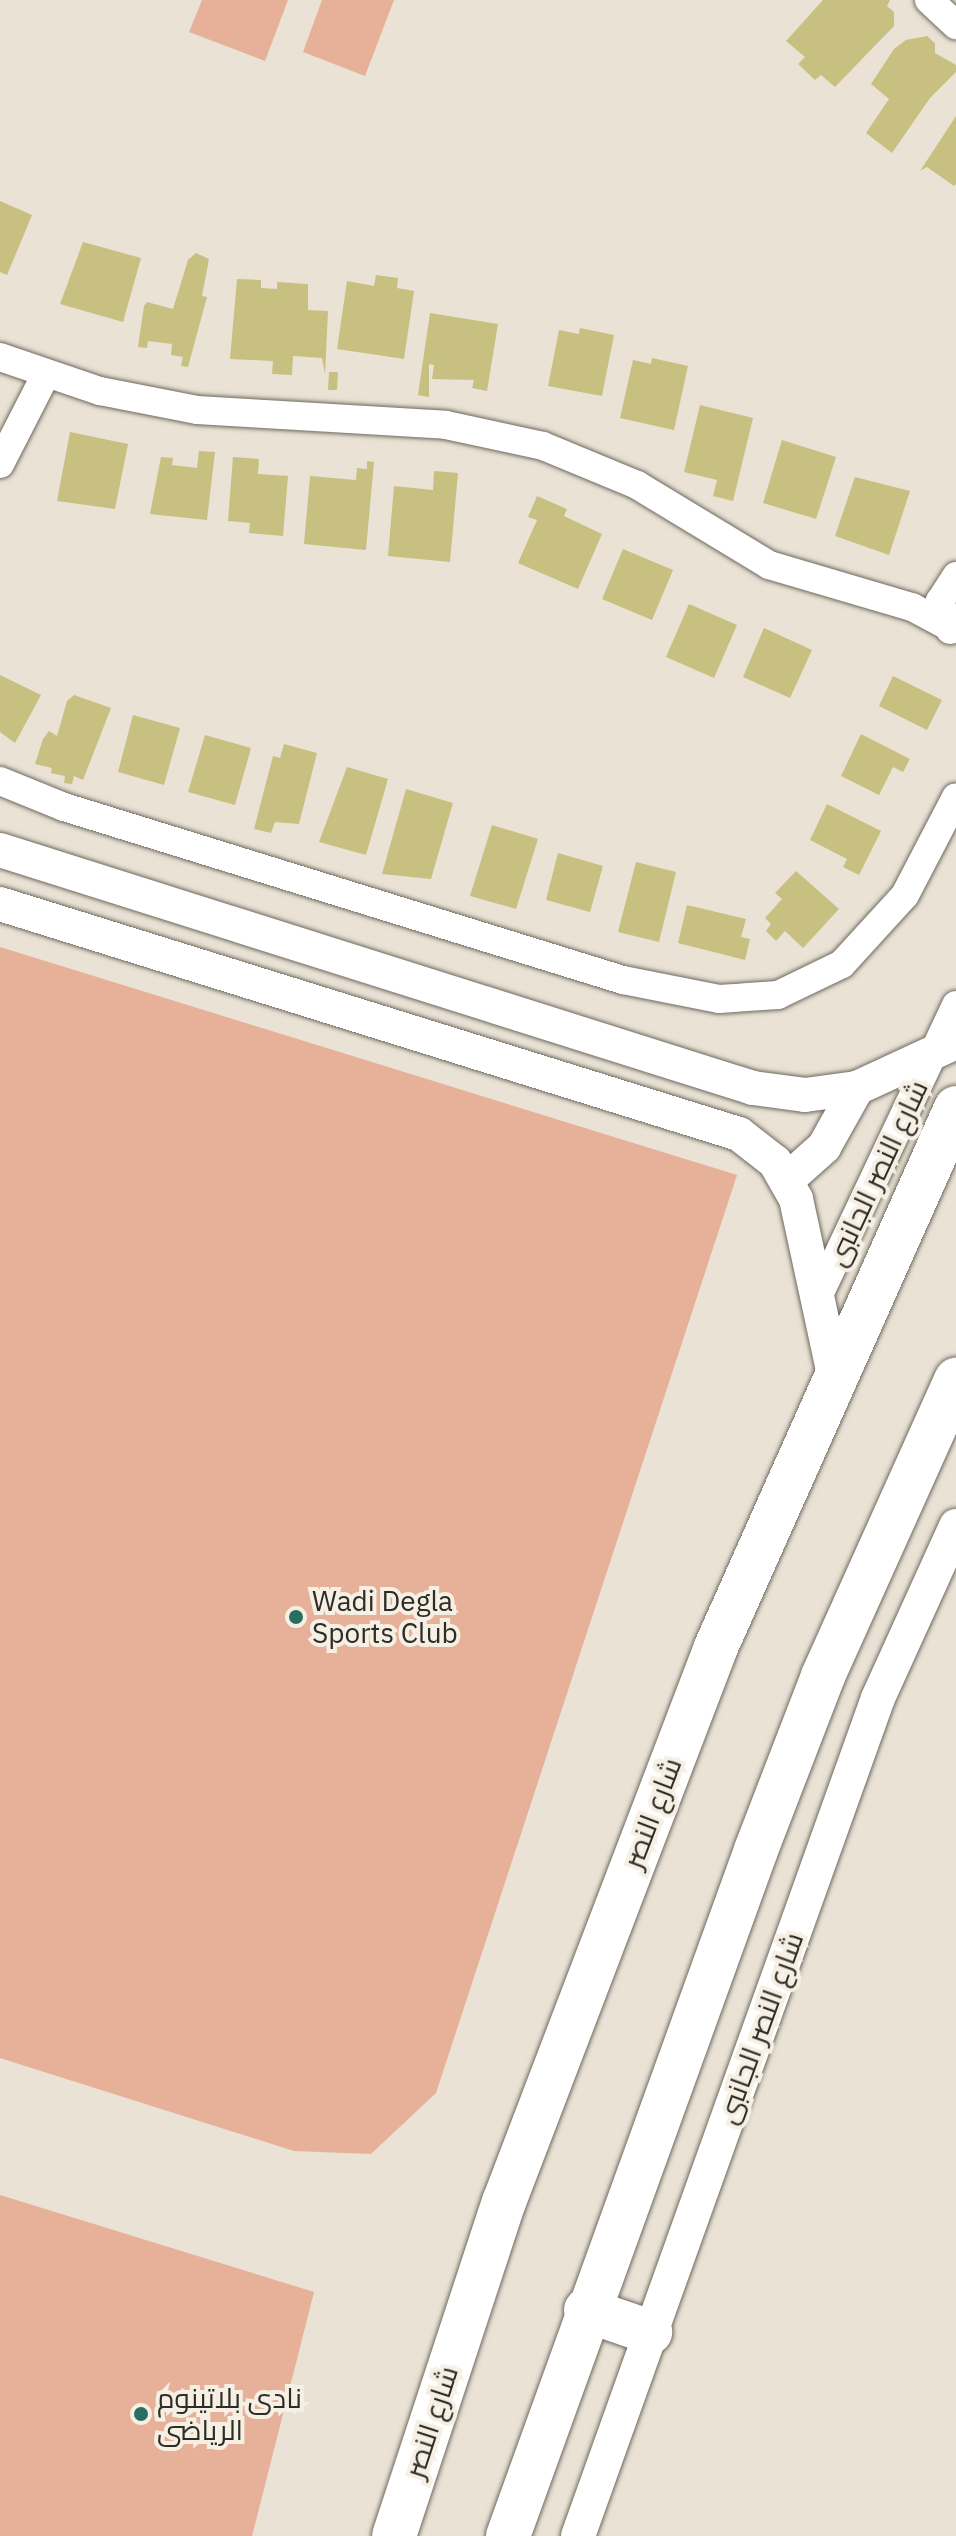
<!DOCTYPE html>
<meta charset="utf-8">
<style>
body{margin:0}
#map{position:relative;width:956px;height:2536px;overflow:hidden;background:#e9e2d5;font-family:"IBM Plex Sans",Cairo,sans-serif}
div>[style]{position:absolute}
[style*='--x']{left:calc(var(--x)*1px);top:calc(var(--y)*1px);width:calc(var(--w)*1px);rotate:calc(var(--a)*1deg)}
.green>*{inset:0;background:#e6b099}
.building>*{inset:0;background:#c7c081}
.roads{filter:drop-shadow(0 0 2px #6f695e) drop-shadow(0 0 2px #6f695e)}
.minor>*{height:28px;margin:-14px;padding:0 14px;transform-origin:14px;border-radius:14px;background:#fff}
.tertiary>*{height:34px;margin:-17px;padding:0 17px;transform-origin:17px;border-radius:17px;background:#fff}
.primary>*{height:44px;margin:-22px;padding:0 22px;transform-origin:22px;border-radius:22px;background:#fff}
.dots>*{width:22px;height:22px;translate:-50% -50%;box-sizing:border-box;border:4px solid #f6efe3;border-radius:50%}
span{translate:-50% -50%;white-space:nowrap;text-align:center;line-height:1.15;-webkit-text-stroke:8px #f6efe3;paint-order:stroke}
.street-label{font-size:28px;color:#2e2c27}
.poi-label{font-size:28px;color:#2e2c27}
.left{translate:0 -50%;text-align:left}
</style>
<div id="map">
<div class="green">
<i style="clip-path:polygon(202px 0,288px 0,265px 61px,189px 32px)"></i>
<i style="clip-path:polygon(322px 0,394px 0,365px 76px,303px 52px)"></i>
<i style="clip-path:polygon(0 947px,737px 1175px,436px 2093px,371px 2154px,294px 2151px,0 2058px)"></i>
<i style="clip-path:polygon(0 2195px,314px 2292px,252px 2536px,0 2536px)"></i>
</div>
<div class="building">
<i style="clip-path:polygon(823px 0,890px 0,887px 6px,894px 12px,894px 26px,835px 87px,821px 75px,815px 80px,798px 64px,805px 57px,786px 41px)"></i>
<i style="clip-path:polygon(927px 36px,935px 43px,935px 53px,956px 65px,956px 72px,930px 98px,892px 153px,866px 133px,889px 99px,871px 84px,894px 49px,906px 40px)"></i>
<i style="clip-path:polygon(956px 116px,956px 184px,954px 186px,927px 167px,920px 171px)"></i>
<i style="clip-path:polygon(0 201px,32px 215px,7px 275px,0 272px)"></i>
<i style="clip-path:polygon(83px 242px,141px 258px,123px 322px,60px 304px)"></i>
<i style="clip-path:polygon(196px 253px,209px 259px,202px 296px,207px 297px,188px 367px,181px 366px,183px 357px,171px 355px,172px 344px,148px 341px,147px 348px,138px 347px,144px 306px,147px 302px,173px 309px,188px 260px)"></i>
<i style="clip-path:polygon(376px 275px,398px 278px,397px 288px,414px 291px,404px 359px,337px 349px,347px 281px,374px 286px)"></i>
<i style="clip-path:polygon(237px 279px,261px 280px,261px 288px,277px 289px,277px 282px,308px 284px,308px 310px,328px 311px,325px 374px,322px 358px,293px 356px,292px 375px,272px 374px,273px 361px,230px 359px)"></i>
<i style="clip-path:polygon(430px 313px,498px 324px,487px 391px,472px 388px,474px 380px,432px 379px,434px 365px,429px 364px,429px 397px,418px 395px)"></i>
<i style="clip-path:polygon(580px 328px,614px 335px,602px 396px,548px 386px,559px 330px,579px 334px)"></i>
<i style="clip-path:polygon(652px 358px,688px 366px,674px 430px,620px 418px,633px 360px,651px 364px)"></i>
<i style="clip-path:polygon(329px 372px,338px 372px,337px 390px,328px 390px)"></i>
<i style="clip-path:polygon(700px 405px,753px 418px,733px 501px,713px 496px,717px 480px,684px 472px)"></i>
<i style="clip-path:polygon(70px 432px,128px 444px,115px 509px,57px 501px)"></i>
<i style="clip-path:polygon(782px 440px,836px 457px,816px 519px,763px 503px)"></i>
<i style="clip-path:polygon(199px 451px,215px 452px,207px 520px,150px 514px,161px 457px,173px 458px,172px 465px,197px 468px)"></i>
<i style="clip-path:polygon(233px 457px,259px 459px,258px 474px,288px 476px,283px 536px,249px 533px,250px 523px,228px 521px)"></i>
<i style="clip-path:polygon(367px 461px,374px 462px,366px 550px,304px 544px,310px 476px,356px 480px,357px 468px,367px 469px)"></i>
<i style="clip-path:polygon(434px 471px,458px 473px,450px 562px,388px 556px,394px 486px,433px 490px)"></i>
<i style="clip-path:polygon(855px 477px,910px 491px,889px 555px,835px 536px)"></i>
<i style="clip-path:polygon(537px 496px,567px 509px,564px 516px,602px 534px,578px 589px,518px 563px,537px 520px,528px 517px)"></i>
<i style="clip-path:polygon(623px 549px,673px 570px,652px 620px,602px 599px)"></i>
<i style="clip-path:polygon(689px 604px,737px 625px,714px 678px,666px 657px)"></i>
<i style="clip-path:polygon(764px 628px,812px 650px,790px 698px,743px 677px)"></i>
<i style="clip-path:polygon(0 675px,41px 695px,15px 743px,0 732px)"></i>
<i style="clip-path:polygon(893px 676px,942px 700px,927px 730px,879px 706px)"></i>
<i style="clip-path:polygon(74px 695px,111px 708px,83px 780px,74px 776px,72px 784px,64px 783px,65px 776px,51px 773px,52px 768px,35px 764px,43px 739px,49px 731px,57px 736px,67px 701px)"></i>
<i style="clip-path:polygon(133px 715px,180px 728px,164px 785px,118px 772px)"></i>
<i style="clip-path:polygon(861px 734px,910px 759px,903px 772px,893px 767px,879px 795px,841px 776px)"></i>
<i style="clip-path:polygon(205px 735px,251px 748px,235px 805px,188px 792px)"></i>
<i style="clip-path:polygon(284px 744px,317px 753px,299px 824px,275px 822px,271px 833px,254px 829px,273px 756px,280px 758px)"></i>
<i style="clip-path:polygon(347px 767px,388px 779px,366px 855px,319px 842px)"></i>
<i style="clip-path:polygon(406px 789px,453px 803px,431px 879px,382px 874px)"></i>
<i style="clip-path:polygon(827px 804px,881px 831px,859px 875px,843px 867px,847px 859px,810px 840px)"></i>
<i style="clip-path:polygon(492px 825px,538px 839px,516px 909px,470px 896px)"></i>
<i style="clip-path:polygon(558px 853px,603px 866px,590px 912px,546px 900px)"></i>
<i style="clip-path:polygon(636px 862px,676px 872px,659px 942px,618px 932px)"></i>
<i style="clip-path:polygon(796px 871px,839px 909px,803px 948px,785px 931px,776px 941px,766px 931px,771px 924px,765px 918px,782px 899px,775px 893px)"></i>
<i style="clip-path:polygon(687px 905px,746px 919px,741px 937px,750px 939px,745px 960px,678px 943px)"></i>
</div>
<div class="roads">
<div class="minor">
<i style="--x:929;--y:0;--w:37;--a:43"></i>
<i style="--x:0;--y:357;--w:106;--a:18.8"></i>
<i style="--x:100;--y:391;--w:99;--a:11.1"></i>
<i style="--x:197;--y:410;--w:249;--a:3.4"></i>
<i style="--x:446;--y:425;--w:99;--a:12.2"></i>
<i style="--x:543;--y:446;--w:102;--a:22.5"></i>
<i style="--x:637;--y:485;--w:154;--a:31.2"></i>
<i style="--x:769;--y:565;--w:149;--a:16.4"></i>
<i style="--x:912;--y:607;--w:36;--a:28"></i>
<i style="--x:0;--y:464;--w:99;--a:-62.9"></i>
<i style="--x:950;--y:630;--w:31;--a:-109"></i>
<i style="--x:940;--y:601;--w:30;--a:-57"></i>
<i style="--x:0;--y:781;--w:69;--a:22.1"></i>
<i style="--x:64;--y:807;--w:585;--a:17.2"></i>
<i style="--x:623;--y:980;--w:98;--a:11.2"></i>
<i style="--x:719;--y:999;--w:59;--a:-3.9"></i>
<i style="--x:778;--y:995;--w:71;--a:-25.8"></i>
<i style="--x:842;--y:964;--w:93;--a:-47.6"></i>
<i style="--x:905;--y:895;--w:110;--a:-62.5"></i>
<i style="--x:818;--y:1297;--w:323;--a:-64.7"></i>
</div>
<div class="tertiary">
<i style="--x:0;--y:850;--w:790;--a:17.54"></i>
<i style="--x:753;--y:1088;--w:52;--a:7.7"></i>
<i style="--x:805;--y:1095;--w:52;--a:-7.7"></i>
<i style="--x:857;--y:1088;--w:109;--a:-24.9"></i>
<i style="--x:0;--y:904;--w:774;--a:17.29"></i>
<i style="--x:739;--y:1134;--w:46;--a:37.9"></i>
<i style="--x:775;--y:1162;--w:43;--a:60.4"></i>
<i style="--x:796;--y:1199;--w:180;--a:77.8"></i>
<i style="--x:787;--y:1180;--w:50;--a:-41.7"></i>
<i style="--x:824;--y:1147;--w:68;--a:-60.8"></i>
<i style="--x:578;--y:2536;--w:890;--a:-70.3"></i>
<i style="--x:878;--y:1698;--w:189;--a:-65.6"></i>
</div>
<div class="primary">
<i style="--x:586;--y:2310;--w:68;--a:19"></i>
<i style="--x:394;--y:2536;--w:352;--a:-71.8"></i>
<i style="--x:504;--y:2202;--w:594;--a:-69.09"></i>
<i style="--x:716;--y:1647;--w:590;--a:-66"></i>
<i style="--x:508;--y:2536;--w:729;--a:-70.12"></i>
<i style="--x:756;--y:1850;--w:186;--a:-68.9"></i>
<i style="--x:823;--y:1676;--w:325;--a:-65.8"></i>
</div>
</div>
<div class="dots">
<i style="left:296px;top:1617px;background:#296e62"></i>
<i style="left:141px;top:2414px;background:#296e62"></i>
</div>
<div class="street-label">
<span style="left:877px;top:1173px;rotate:-65deg">شارع النصر الجانبى</span>
<span style="left:652px;top:1813px;rotate:-69deg">شارع النصر</span>
<span style="left:760px;top:2028px;rotate:-70deg">شارع النصر الجانبى</span>
<span style="left:431px;top:2422px;rotate:-72deg">شارع النصر</span>
</div>
<div class="poi-label">
<span class="left" style="left:312px;top:1617px">Wadi Degla<br>Sports Club</span>
<span class="left" style="left:157px;top:2414px">نادى بلاتينوم<br>الرياضى</span>
</div>
</div>
